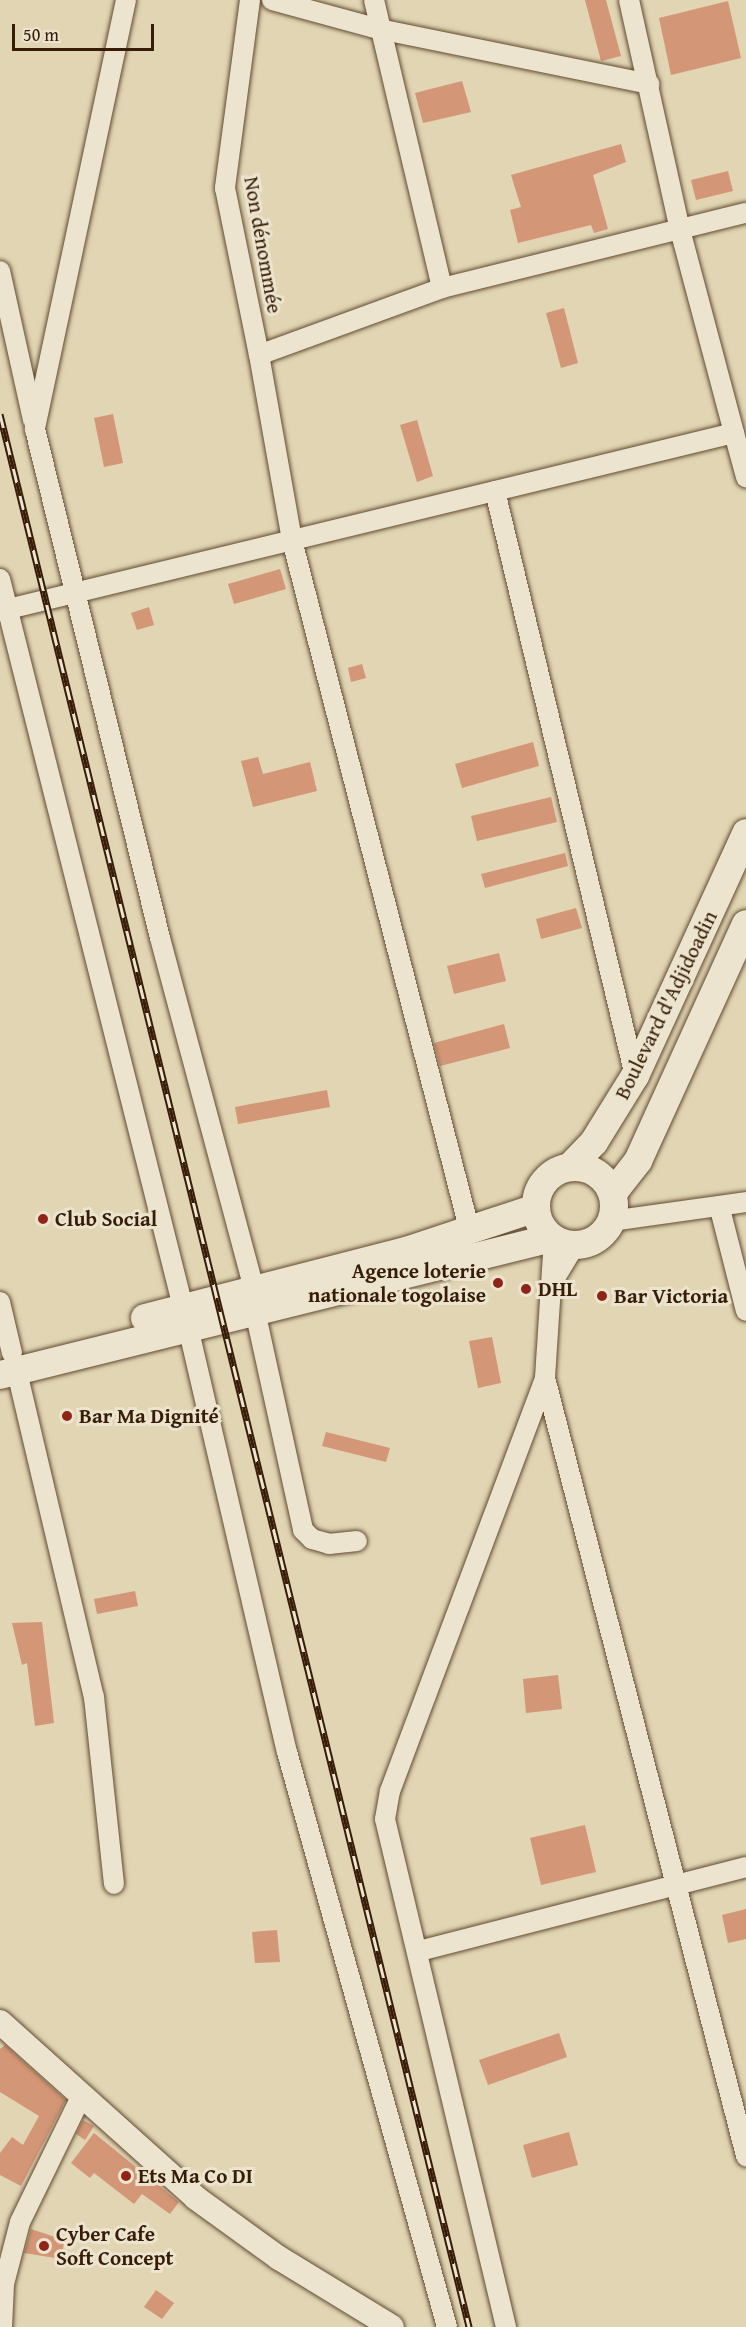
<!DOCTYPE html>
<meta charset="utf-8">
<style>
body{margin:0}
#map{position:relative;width:746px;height:2327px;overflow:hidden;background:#e1d5b3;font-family:"Gentium Book Plus",serif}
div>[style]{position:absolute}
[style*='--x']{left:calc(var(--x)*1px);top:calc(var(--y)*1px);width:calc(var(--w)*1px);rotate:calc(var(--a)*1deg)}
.building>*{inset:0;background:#d39676}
.roads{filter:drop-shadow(0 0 2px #624b32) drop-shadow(0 0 2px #624b32)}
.minor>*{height:20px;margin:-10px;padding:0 10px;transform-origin:10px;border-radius:10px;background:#ece4ce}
.tertiary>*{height:24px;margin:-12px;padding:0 12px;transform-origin:12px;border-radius:12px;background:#ece4ce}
.secondary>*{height:28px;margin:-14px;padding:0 14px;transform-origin:14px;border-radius:14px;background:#ece4ce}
.secondary>.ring{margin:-14px;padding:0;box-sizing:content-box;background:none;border:28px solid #ece4ce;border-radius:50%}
.rail>*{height:7px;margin-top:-3.5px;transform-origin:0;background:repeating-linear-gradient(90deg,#ece4ce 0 14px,#371d07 0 28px);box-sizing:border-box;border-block:2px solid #371d07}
.dots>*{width:16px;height:16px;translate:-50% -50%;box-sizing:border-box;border:3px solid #ece4ce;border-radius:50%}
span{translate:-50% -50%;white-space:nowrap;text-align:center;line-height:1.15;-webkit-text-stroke:6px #ece4ce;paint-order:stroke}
.street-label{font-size:21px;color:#371d07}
.poi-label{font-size:21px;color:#371d07;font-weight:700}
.left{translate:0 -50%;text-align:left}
.right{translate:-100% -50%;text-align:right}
.scale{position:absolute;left:12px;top:24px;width:142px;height:27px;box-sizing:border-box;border:3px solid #371d07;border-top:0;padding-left:8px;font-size:18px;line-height:21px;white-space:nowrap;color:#371d07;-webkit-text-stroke:4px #ece4ce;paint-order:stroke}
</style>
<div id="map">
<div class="building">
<i style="clip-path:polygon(585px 0,606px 0,621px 56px,601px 61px)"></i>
<i style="clip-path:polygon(728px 1px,741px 58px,671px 75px,659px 18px)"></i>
<i style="clip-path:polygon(462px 81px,471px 112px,423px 123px,415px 93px)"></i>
<i style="clip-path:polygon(621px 144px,626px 162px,593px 175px,608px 229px,594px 233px,591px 225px,518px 243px,510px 210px,521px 207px,511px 175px)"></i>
<i style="clip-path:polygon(728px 171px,733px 191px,696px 200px,691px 180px)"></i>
<i style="clip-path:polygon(564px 308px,578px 363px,561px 368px,546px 313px)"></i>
<i style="clip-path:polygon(113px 414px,123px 463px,104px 467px,94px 418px)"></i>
<i style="clip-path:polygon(417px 420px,433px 476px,417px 482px,400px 425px)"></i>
<i style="clip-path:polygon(280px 569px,286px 589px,234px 604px,228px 584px)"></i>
<i style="clip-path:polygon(149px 607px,154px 625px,137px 630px,131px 613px)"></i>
<i style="clip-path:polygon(362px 664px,366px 678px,351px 682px,348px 668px)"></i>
<i style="clip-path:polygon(533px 742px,539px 766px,462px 788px,455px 764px)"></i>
<i style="clip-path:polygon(258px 757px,263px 774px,310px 762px,317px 791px,253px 807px,241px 761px)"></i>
<i style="clip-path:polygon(551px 797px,557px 822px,477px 841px,471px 816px)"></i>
<i style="clip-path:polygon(565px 853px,568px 866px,485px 888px,481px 874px)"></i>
<i style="clip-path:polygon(576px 908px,582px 928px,541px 939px,536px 919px)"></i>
<i style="clip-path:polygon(499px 953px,506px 981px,454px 994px,447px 966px)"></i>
<i style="clip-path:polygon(504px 1024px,510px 1048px,440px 1066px,434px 1043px)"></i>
<i style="clip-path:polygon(327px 1090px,330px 1107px,238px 1124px,235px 1107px)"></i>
<i style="clip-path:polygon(492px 1337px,501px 1383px,478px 1388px,469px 1341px)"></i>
<i style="clip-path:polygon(326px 1432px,390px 1448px,386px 1462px,322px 1446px)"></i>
<i style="clip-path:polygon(135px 1591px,138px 1606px,97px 1614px,94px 1599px)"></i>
<i style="clip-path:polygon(42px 1622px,54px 1723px,35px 1726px,27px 1663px,22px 1665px,12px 1623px)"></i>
<i style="clip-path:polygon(558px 1675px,562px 1709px,526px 1713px,523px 1679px)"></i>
<i style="clip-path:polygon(585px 1825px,596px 1872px,541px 1885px,530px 1838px)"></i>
<i style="clip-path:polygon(746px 1909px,746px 1939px,728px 1943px,722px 1915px)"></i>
<i style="clip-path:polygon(277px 1930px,280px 1962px,255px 1963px,252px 1932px)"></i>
<i style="clip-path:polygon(559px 2033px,567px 2057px,488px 2085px,479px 2060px)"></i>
<i style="clip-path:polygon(5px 2045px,66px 2100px,21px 2186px,0 2175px,0 2153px,12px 2137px,23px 2145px,39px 2116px,0 2092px,0 2049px)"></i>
<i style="clip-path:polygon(83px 2120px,94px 2126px,85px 2140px,76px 2134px)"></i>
<i style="clip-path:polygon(569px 2132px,578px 2165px,532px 2178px,523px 2145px)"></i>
<i style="clip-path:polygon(94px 2133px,179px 2202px,170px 2214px,142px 2194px,134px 2204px,94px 2173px,90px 2178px,71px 2163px)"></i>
<i style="clip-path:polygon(31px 2229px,64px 2240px,62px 2259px,24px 2253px)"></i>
<i style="clip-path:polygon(156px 2290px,174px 2303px,162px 2319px,144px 2307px)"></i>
</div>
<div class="roads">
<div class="minor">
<i style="--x:126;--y:0;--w:439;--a:102"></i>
<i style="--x:35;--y:429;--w:524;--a:76.2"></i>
<i style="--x:160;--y:938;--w:364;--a:75"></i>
<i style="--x:250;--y:0;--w:190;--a:97.6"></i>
<i style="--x:225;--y:188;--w:170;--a:78.5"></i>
<i style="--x:272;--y:0;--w:111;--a:15.2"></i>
<i style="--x:379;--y:29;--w:276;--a:11.5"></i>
<i style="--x:374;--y:0;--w:296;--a:76.7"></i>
<i style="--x:629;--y:0;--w:231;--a:77.5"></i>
<i style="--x:679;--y:226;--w:214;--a:75.1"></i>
<i style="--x:0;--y:271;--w:153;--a:77.5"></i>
<i style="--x:495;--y:491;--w:602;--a:76.54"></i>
<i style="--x:0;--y:579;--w:771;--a:75.89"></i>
<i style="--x:188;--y:1327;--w:436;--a:76.9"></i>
<i style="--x:287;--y:1752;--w:597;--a:74.45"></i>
<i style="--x:0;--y:611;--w:755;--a:-13.63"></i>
<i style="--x:734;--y:433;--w:46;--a:74.7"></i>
<i style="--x:720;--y:1209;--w:105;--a:75.7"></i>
<i style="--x:611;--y:1221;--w:136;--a:-8"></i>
<i style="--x:470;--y:1232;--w:715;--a:-104.43"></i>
<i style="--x:292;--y:540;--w:188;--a:-100.1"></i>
<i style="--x:259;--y:355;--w:195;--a:-20.1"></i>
<i style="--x:442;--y:288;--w:313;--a:-13.9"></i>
<i style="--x:550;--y:1286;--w:48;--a:-58.6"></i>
<i style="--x:0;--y:1302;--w:52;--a:76.8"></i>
<i style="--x:255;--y:1311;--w:224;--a:77.6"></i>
<i style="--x:303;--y:1530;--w:13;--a:45"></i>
<i style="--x:312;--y:1539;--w:18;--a:16"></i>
<i style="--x:329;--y:1544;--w:28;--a:-6"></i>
<i style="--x:17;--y:1372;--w:334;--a:76.7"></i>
<i style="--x:94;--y:1697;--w:188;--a:83.9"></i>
<i style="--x:545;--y:1378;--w:804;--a:75.51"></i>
<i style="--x:419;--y:1951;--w:338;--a:-14.4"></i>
<i style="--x:2;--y:2327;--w:43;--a:-87.3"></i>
<i style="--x:4;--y:2284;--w:64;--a:-75.5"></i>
<i style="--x:20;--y:2222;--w:137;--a:-64"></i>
<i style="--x:506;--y:2327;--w:522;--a:-103.4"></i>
<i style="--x:385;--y:1819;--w:28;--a:-80"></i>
<i style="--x:390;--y:1791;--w:441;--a:-69.4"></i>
<i style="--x:545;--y:1378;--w:139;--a:-86.3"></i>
</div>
<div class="tertiary">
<i style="--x:0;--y:2022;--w:263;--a:41.9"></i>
<i style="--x:196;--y:2198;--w:102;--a:35.9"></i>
<i style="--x:279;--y:2258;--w:132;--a:31.4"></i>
</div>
<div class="secondary">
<i style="--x:570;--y:1167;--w:35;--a:-46"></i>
<i style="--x:594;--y:1142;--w:78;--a:-58.2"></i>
<i style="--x:635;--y:1076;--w:267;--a:-65.4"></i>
<i class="ring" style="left:536px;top:1167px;width:50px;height:50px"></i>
<i style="--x:613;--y:1193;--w:41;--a:-52"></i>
<i style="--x:638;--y:1161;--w:260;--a:-65.5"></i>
<i style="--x:145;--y:1318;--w:269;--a:-14.4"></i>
<i style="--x:406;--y:1251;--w:137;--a:-18.3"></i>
<i style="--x:0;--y:1375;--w:569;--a:-13.94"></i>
</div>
</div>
<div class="rail">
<i style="--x:0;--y:414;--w:1970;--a:76.22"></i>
</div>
<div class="dots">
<i style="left:43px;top:1219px;background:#8f2418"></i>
<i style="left:498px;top:1283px;background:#8f2418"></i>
<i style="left:526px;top:1289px;background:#8f2418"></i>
<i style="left:602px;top:1296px;background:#8f2418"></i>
<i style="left:67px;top:1416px;background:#8f2418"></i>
<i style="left:126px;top:2176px;background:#8f2418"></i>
<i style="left:44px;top:2246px;background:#8f2418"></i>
</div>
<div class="street-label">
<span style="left:263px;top:245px;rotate:80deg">Non dénommée</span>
<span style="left:666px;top:1005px;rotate:-64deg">Boulevard d'Adjidoadin</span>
</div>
<div class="poi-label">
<span class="left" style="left:55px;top:1219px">Club Social</span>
<span class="right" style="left:486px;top:1283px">Agence loterie<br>nationale togolaise</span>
<span class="left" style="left:538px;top:1289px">DHL</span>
<span class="left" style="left:614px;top:1296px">Bar Victoria</span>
<span class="left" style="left:79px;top:1416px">Bar Ma Dignité</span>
<span class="left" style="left:138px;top:2176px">Ets Ma Co DI</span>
<span class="left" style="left:56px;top:2246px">Cyber Cafe<br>Soft Concept</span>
</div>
<div class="scale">50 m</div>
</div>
